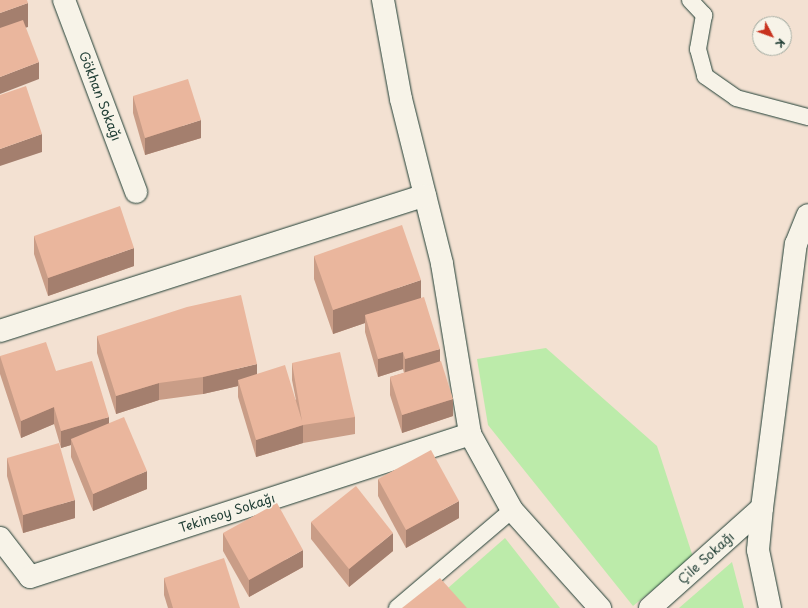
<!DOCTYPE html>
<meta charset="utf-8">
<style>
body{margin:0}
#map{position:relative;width:808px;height:608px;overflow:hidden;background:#f3e1d2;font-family:"Playpen Sans",sans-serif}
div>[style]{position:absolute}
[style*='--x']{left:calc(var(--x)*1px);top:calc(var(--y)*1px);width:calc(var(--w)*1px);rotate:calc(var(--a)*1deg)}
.green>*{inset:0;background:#bcebaa}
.roads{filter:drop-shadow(0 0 1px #1f3d34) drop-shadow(0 0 1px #1f3d34)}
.service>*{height:16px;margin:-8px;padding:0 8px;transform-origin:8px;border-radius:8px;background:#f7f3e8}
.minor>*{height:22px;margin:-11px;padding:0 11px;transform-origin:11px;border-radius:11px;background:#f7f3e8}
.wall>*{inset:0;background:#c99d87}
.shaded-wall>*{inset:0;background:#a47f6e}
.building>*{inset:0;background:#eab69d}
span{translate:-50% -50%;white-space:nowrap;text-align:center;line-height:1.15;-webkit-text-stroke:3px #f7f3e8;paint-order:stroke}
.street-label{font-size:13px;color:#1f3d34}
.north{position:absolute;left:752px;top:16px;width:40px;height:40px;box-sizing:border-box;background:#f7f3e8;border:1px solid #a1aaa0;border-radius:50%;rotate:131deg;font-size:11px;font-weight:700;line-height:16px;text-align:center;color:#1f3d34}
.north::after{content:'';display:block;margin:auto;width:14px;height:18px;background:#c8321e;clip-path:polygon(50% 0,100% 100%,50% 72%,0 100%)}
</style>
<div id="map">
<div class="green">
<i style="clip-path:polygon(546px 348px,657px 446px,693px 557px,633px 606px,488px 425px,477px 359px)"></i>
<i style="clip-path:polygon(505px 538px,560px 608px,452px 608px,440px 595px)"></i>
<i style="clip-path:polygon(732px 562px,744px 608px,679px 608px)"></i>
</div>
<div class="roads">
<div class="service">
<i style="--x:690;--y:0;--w:21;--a:47"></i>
<i style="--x:704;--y:15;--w:35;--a:100"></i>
<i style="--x:698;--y:49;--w:28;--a:75"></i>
<i style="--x:705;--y:76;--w:38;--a:35"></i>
<i style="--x:736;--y:98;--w:74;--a:14.8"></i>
<i style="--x:397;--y:608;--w:151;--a:-40.4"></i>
</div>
<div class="minor">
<i style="--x:64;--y:0;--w:205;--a:69.4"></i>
<i style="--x:383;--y:0;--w:101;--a:79.7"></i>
<i style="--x:401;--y:99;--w:170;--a:76"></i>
<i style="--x:442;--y:264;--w:172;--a:80.6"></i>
<i style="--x:470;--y:434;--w:87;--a:61.1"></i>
<i style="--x:512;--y:510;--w:132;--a:48.1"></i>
<i style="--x:0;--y:331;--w:446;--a:-17.7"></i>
<i style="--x:0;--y:538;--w:49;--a:52.4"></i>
<i style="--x:30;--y:577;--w:463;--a:-18"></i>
<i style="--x:650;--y:608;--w:150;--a:-41.8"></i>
<i style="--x:770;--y:608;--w:59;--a:-101.7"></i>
<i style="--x:758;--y:550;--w:42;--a:-84.6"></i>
<i style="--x:762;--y:508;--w:266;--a:-82.7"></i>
<i style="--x:796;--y:244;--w:31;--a:-68"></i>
</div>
</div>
<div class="wall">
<i style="clip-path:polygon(133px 96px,201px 138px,145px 155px,133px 113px)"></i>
<i style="clip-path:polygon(34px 236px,134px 266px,48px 296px,34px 254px)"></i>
<i style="clip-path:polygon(314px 256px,421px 298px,440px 361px,453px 416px,402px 433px,390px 395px,390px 377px,404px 373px,403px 369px,378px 377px,365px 332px,365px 323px,333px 334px,314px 279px)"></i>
<i style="clip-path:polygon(97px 336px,257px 374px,296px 400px,292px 380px,292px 363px,355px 417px,355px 434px,303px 443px,256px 457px,238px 397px,238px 386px,203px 394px,159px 400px,116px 414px,97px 353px)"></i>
<i style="clip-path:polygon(0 356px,56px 371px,109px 423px,147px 489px,93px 511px,71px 457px,71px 445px,61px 448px,54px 424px,21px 438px,0 374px)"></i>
<i style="clip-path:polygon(7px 458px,75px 518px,23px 533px,7px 476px)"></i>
<i style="clip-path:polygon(378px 479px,459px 518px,406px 548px,378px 496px)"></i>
<i style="clip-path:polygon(311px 522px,393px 551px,349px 587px,311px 539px)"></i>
<i style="clip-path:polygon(223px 533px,303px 567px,249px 597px,223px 551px)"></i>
<i style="clip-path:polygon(164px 578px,240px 608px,168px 608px,164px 595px)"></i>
</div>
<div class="shaded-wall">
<i style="clip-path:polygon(28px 3px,28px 27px,0 36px,0 13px)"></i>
<i style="clip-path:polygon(39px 62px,39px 79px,0 94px,0 77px)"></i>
<i style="clip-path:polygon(201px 120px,201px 138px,145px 155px,145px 138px)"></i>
<i style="clip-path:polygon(42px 134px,42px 152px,0 166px,0 149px)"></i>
<i style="clip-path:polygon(134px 248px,134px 266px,48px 296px,48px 278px)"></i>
<i style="clip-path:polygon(421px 280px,421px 303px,365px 315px,365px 323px,333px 334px,333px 310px)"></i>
<i style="clip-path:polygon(440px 349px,440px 366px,405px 377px,405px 359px)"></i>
<i style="clip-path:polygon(403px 352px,403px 369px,378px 377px,378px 359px)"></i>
<i style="clip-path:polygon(257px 364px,257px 381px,238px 380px,238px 386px,203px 394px,203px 377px)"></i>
<i style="clip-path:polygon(159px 383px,159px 400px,116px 414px,116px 396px)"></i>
<i style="clip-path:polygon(453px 399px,453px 416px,402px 433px,402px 415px)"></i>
<i style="clip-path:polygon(54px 407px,54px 424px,21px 438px,21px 421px)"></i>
<i style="clip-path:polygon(109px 417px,109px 434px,71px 439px,71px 445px,61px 448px,61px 431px)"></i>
<i style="clip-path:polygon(303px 425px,303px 443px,256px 457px,256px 440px)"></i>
<i style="clip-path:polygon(147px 471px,147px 489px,93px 511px,93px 494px)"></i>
<i style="clip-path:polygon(75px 500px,75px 518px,23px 533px,23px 515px)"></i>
<i style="clip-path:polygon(459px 501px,459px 518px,406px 548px,406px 530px)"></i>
<i style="clip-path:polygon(393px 533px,393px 551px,349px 587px,349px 569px)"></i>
<i style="clip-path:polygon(303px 550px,303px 567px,249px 597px,249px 580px)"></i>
</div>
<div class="building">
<i style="clip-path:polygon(0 0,27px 0,28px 3px,0 13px)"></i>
<i style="clip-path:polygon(23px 20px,39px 62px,0 77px,0 28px)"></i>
<i style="clip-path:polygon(188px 79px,201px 120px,145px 138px,133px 96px)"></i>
<i style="clip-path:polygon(26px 86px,42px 134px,0 149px,0 95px)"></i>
<i style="clip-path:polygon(120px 206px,134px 248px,48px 278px,34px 236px)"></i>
<i style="clip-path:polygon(402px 225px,421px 280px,333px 310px,314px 256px)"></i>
<i style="clip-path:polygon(241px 295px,257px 364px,203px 377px,159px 383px,116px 396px,97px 336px,187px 307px)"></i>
<i style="clip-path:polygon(424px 297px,440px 349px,405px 359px,403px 352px,378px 359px,365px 315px)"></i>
<i style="clip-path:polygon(46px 342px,56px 371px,92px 361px,109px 417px,61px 431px,54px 407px,21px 421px,0 356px)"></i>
<i style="clip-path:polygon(340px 352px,355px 417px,303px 425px,256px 440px,238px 380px,285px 365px,302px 421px,292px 363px)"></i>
<i style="clip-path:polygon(441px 361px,453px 399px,402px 415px,390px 377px)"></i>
<i style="clip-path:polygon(124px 417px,147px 471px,93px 494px,71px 439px)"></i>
<i style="clip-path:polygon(59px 443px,75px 500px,23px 515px,7px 458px)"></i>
<i style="clip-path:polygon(431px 450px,459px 501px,406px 530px,378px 479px)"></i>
<i style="clip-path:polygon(356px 486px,393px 533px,349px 569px,311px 522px)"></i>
<i style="clip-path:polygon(277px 503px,303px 550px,249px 580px,223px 533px)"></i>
<i style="clip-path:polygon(224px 558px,240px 608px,173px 608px,164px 578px)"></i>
<i style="clip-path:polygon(440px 578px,467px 608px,402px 608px)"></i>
</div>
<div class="street-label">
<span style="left:100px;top:96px;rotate:69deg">Gökhan Sokağı</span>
<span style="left:227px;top:513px;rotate:-18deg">Tekinsoy Sokağı</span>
<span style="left:706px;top:558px;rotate:-42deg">Çile Sokağı</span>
</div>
<div class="north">K</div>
</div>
